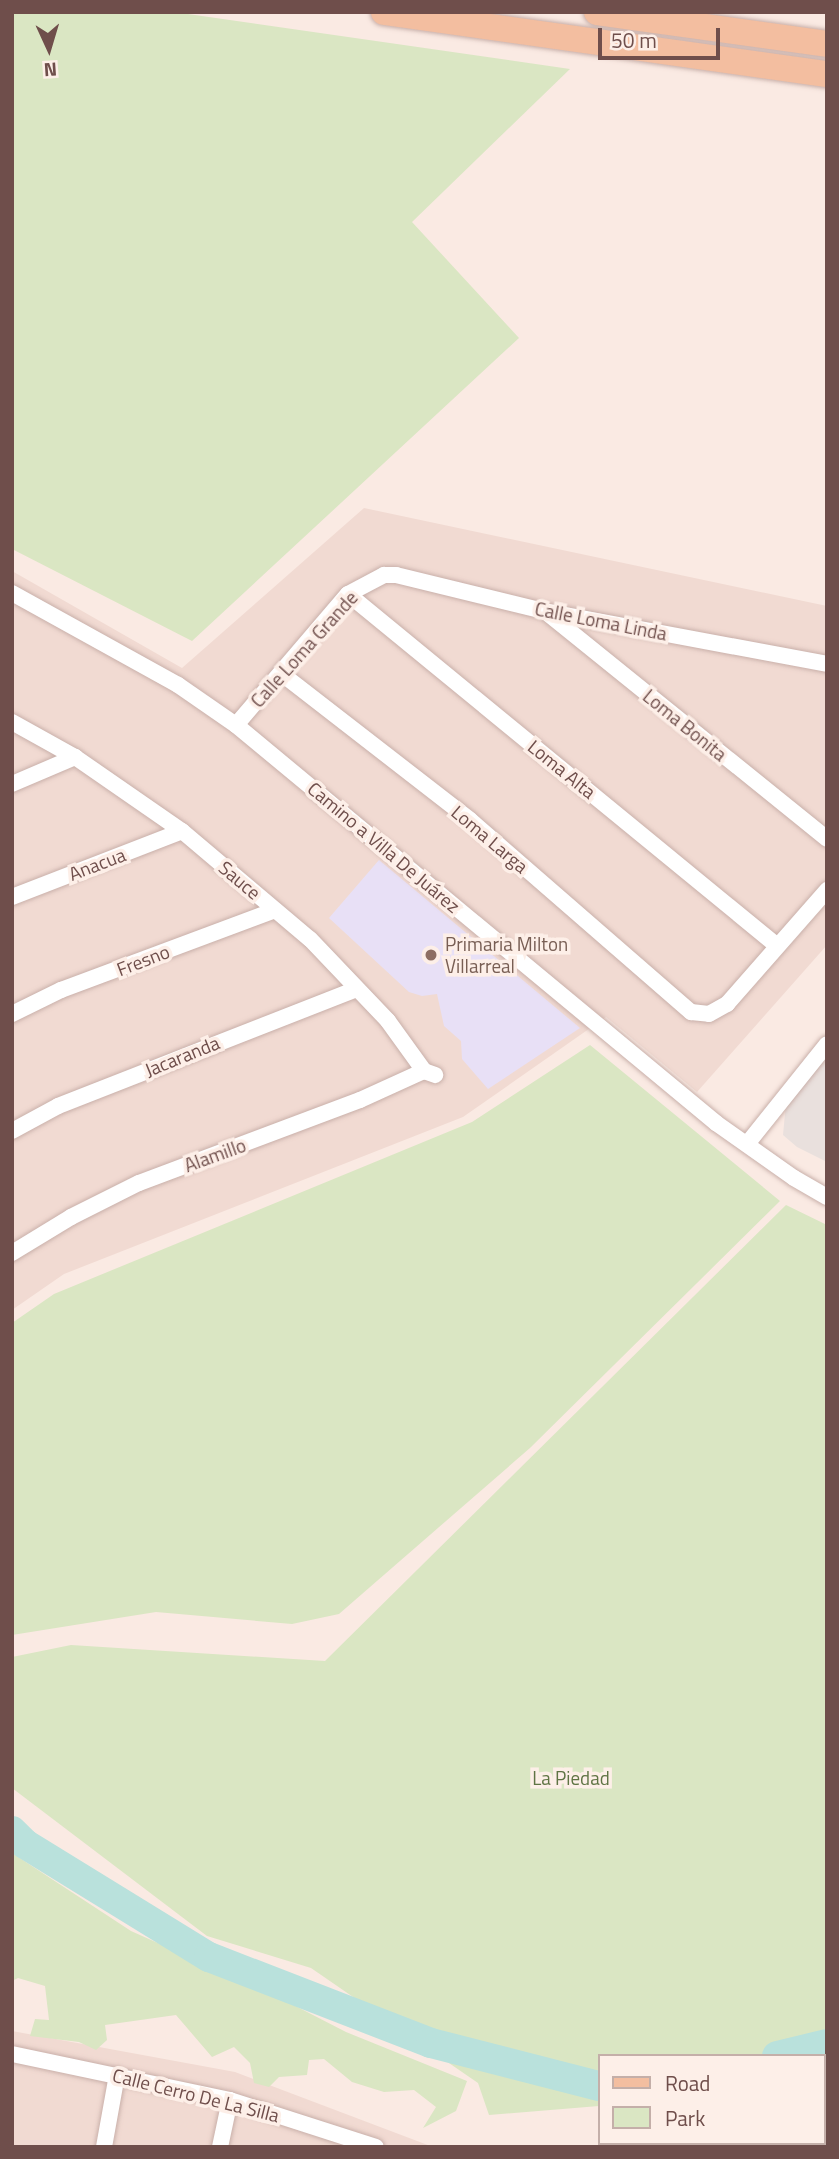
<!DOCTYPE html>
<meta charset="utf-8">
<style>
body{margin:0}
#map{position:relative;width:839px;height:2159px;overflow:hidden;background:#faeae3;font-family:"Titillium Web",sans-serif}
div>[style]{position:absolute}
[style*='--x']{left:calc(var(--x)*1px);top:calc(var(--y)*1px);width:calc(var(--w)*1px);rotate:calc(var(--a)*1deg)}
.residential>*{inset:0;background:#f1dad2}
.industrial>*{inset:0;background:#e9e0dd}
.education>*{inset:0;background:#e8e0f6}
.green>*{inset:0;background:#dae6c3}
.river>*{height:30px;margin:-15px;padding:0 15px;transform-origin:15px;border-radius:15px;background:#b9e1dc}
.roads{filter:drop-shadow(0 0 2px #c9b0aa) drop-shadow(0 0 2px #c9b0aa)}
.minor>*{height:16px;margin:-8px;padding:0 8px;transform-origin:8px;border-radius:8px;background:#fff}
.primary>*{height:26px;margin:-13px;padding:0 13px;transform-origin:13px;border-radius:13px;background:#f3bea0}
.dots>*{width:19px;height:19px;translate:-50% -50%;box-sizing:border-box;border:4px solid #fdefe8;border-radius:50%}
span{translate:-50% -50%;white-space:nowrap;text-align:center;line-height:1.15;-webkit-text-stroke:7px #fdefe8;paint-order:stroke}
.street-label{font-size:19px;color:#6f4e4b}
.education-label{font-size:19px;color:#785e54}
.left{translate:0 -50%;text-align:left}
.park-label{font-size:19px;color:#5f7444}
.frame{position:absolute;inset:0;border:14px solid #6f4e4b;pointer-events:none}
.legend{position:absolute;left:598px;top:2054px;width:228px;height:91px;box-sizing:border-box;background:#fdefe8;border:2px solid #c4afa9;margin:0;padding:9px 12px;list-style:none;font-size:21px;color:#6f4e4b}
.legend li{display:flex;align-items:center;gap:14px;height:35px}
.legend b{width:35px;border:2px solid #c4afa9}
.north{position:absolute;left:14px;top:14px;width:70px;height:70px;-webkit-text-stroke:5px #fdefe8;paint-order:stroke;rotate:176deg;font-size:19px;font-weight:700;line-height:28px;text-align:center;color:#6f4e4b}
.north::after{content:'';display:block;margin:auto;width:24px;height:32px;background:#6f4e4b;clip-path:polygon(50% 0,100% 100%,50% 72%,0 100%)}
.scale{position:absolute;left:598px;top:28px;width:122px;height:32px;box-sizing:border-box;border:4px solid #6f4e4b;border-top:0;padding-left:9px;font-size:21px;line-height:24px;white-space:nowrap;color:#6f4e4b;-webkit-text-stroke:5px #fdefe8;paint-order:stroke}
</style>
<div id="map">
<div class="residential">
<i style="clip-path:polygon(364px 508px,827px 606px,827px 945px,697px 1092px,606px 1017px,463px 1117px,64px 1274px,12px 1310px,12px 571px,182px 668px)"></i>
<i style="clip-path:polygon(12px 2031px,235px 2072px,433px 2147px,12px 2147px)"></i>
</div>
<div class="industrial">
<i style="clip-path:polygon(827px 1056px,827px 1162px,797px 1147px,783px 1135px,786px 1103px)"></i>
</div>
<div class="education">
<i style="clip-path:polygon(379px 860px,580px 1028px,488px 1089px,462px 1059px,461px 1041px,444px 1026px,437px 994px,422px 996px,409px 992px,329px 918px)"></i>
</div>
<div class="green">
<i style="clip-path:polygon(12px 12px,174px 12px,570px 69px,412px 222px,519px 338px,192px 641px,12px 549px)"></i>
<i style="clip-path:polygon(590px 1045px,780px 1201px,530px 1448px,339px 1614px,292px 1624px,156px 1612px,12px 1635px,12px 1323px,54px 1294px,472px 1122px)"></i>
<i style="clip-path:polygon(786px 1205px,827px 1225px,827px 2086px,823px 2086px,823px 2056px,599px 2056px,599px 2106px,489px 2115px,478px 2083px,311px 1968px,207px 1936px,12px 1788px,12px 1657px,71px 1645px,325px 1661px)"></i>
<i style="clip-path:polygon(12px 1853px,131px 1931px,276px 1996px,346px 2032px,467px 2081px,456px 2111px,423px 2128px,436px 2107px,414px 2090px,384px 2092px,352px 2082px,324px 2059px,309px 2060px,307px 2075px,279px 2077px,269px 2087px,254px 2083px,250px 2063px,234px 2047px,212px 2057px,176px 2015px,105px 2025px,107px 2040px,96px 2050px,79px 2042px,30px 2036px,35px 2019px,49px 2020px,45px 1986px,18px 1978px,12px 1981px)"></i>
</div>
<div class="river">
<i style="--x:12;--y:1831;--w:18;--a:45"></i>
<i style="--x:25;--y:1844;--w:216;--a:31.6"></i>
<i style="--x:209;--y:1957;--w:238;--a:21.2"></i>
<i style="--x:431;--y:2043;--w:173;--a:14.4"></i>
<i style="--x:777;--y:2056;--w:51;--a:-13.5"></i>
</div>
<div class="roads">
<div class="minor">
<i style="--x:12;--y:593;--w:190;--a:29"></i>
<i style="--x:178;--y:685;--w:70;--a:34.6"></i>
<i style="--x:236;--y:725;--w:624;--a:39.66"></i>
<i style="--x:716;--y:1123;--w:95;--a:35.2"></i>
<i style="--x:794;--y:1178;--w:38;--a:30"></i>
<i style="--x:348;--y:594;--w:554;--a:39.35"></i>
<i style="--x:546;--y:612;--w:361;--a:38.9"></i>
<i style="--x:282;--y:674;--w:238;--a:37.8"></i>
<i style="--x:470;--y:820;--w:293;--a:41"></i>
<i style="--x:691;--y:1012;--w:18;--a:6"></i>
<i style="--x:709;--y:1014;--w:21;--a:-29"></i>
<i style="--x:727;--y:1004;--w:152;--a:-48.7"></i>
<i style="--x:12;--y:722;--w:72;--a:29.1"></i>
<i style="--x:75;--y:757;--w:130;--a:34.7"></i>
<i style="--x:182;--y:831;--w:167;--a:40.2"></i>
<i style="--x:310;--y:939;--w:113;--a:46.4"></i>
<i style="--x:388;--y:1021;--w:62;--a:54.2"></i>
<i style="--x:424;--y:1071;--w:12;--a:20"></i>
<i style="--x:236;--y:725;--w:172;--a:-49.5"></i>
<i style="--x:348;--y:594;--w:41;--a:-27.8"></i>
<i style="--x:384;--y:575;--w:12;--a:0"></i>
<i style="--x:396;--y:575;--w:152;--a:13.7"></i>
<i style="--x:544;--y:611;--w:288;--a:10.6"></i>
<i style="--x:12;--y:784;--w:69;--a:-23.2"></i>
<i style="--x:12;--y:897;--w:182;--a:-21.2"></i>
<i style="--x:12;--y:1014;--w:55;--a:-26.1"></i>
<i style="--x:61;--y:990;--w:228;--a:-20.5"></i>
<i style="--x:12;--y:1131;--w:52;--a:-28.5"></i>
<i style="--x:58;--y:1106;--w:320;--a:-21.4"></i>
<i style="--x:747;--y:1144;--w:128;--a:-51.3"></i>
<i style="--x:12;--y:1253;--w:69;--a:-31.4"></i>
<i style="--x:71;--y:1217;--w:76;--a:-26.6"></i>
<i style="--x:139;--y:1183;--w:236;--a:-20.6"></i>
<i style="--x:360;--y:1100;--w:70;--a:-24.4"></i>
<i style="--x:12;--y:2054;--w:223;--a:11.9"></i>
<i style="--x:230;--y:2100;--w:153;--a:17.8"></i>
<i style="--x:104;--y:2147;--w:73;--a:-79.8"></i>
<i style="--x:220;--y:2147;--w:48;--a:-78"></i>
<i style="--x:812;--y:2147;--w:10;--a:-24"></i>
</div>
<div class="primary">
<i style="--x:384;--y:12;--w:447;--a:8"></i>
<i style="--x:597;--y:12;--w:232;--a:7.9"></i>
</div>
</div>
<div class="dots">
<i style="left:431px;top:955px;background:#8d6e63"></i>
</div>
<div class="street-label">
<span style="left:601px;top:621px;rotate:11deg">Calle Loma Linda</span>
<span style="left:304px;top:649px;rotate:-48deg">Calle Loma Grande</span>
<span style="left:685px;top:725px;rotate:39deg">Loma Bonita</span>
<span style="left:562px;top:769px;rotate:39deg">Loma Alta</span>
<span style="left:490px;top:839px;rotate:40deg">Loma Larga</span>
<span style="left:384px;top:847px;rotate:40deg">Camino a Villa De Juárez</span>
<span style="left:97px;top:864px;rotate:-21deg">Anacua</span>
<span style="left:240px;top:880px;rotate:40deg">Sauce</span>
<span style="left:143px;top:960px;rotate:-21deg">Fresno</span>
<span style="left:182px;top:1056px;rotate:-22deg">Jacaranda</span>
<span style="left:215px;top:1155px;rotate:-20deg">Alamillo</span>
<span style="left:196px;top:2095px;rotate:14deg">Calle Cerro De La Silla</span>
</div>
<div class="education-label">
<span class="left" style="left:445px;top:955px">Primaria Milton<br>Villarreal</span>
</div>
<div class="park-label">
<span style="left:571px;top:1778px">La Piedad</span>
</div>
<div class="frame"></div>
<ul class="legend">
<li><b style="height:9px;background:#f3bea0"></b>Road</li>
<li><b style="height:19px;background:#dae6c3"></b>Park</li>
</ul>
<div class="north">N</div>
<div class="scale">50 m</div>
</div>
